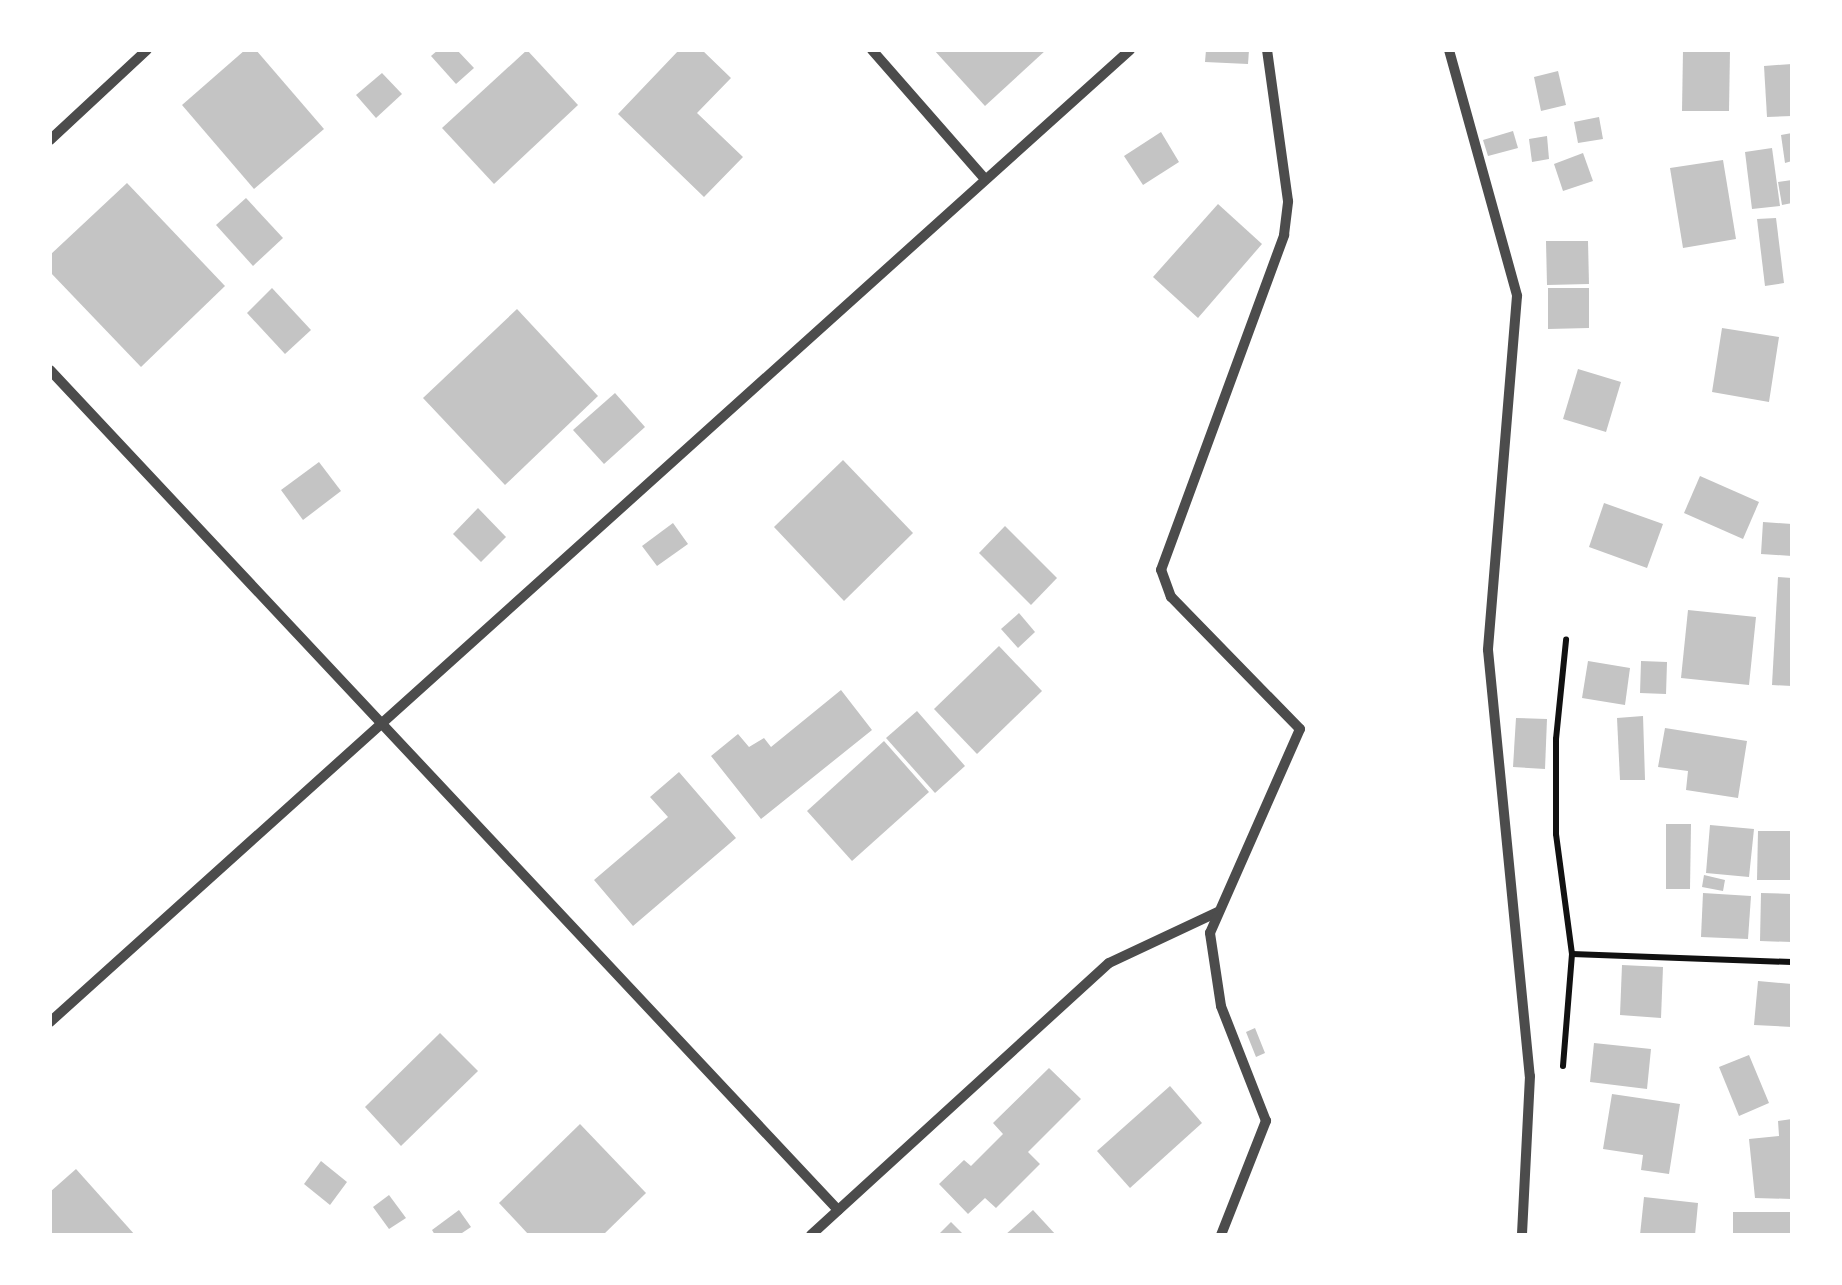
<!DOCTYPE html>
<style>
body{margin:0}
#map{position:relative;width:1842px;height:1285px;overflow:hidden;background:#fff;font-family:Lato,sans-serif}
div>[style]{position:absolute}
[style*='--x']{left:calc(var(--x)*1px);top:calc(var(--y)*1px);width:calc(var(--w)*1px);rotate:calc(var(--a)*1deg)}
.building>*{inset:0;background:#c4c4c4}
.path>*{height:6px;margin:-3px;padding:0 3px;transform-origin:3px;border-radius:3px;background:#111}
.minor>*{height:10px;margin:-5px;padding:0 5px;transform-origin:5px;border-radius:5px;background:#4c4c4c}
span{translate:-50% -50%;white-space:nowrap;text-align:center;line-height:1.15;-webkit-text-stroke:10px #fff;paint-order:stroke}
.frame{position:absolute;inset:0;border:52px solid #fff;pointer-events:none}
</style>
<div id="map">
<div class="building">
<i style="clip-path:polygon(245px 50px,256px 50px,324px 129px,254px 189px,182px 105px)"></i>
<i style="clip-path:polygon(438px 50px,457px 50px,474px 68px,456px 84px,431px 56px)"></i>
<i style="clip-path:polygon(527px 50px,578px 105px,494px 184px,442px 128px)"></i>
<i style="clip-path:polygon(679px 50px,702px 50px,731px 78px,697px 113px,743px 157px,704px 197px,618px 114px)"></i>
<i style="clip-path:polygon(934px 50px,1046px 50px,985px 106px)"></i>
<i style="clip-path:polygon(1206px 50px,1249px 50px,1248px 64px,1205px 62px)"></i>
<i style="clip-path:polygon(1683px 50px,1730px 50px,1729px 111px,1682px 111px)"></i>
<i style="clip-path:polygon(1792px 64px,1792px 116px,1767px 117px,1764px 66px)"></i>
<i style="clip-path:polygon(1558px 71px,1566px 105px,1541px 111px,1534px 77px)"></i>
<i style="clip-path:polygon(382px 73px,402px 94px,376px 118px,356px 95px)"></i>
<i style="clip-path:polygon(1599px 117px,1603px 139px,1578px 143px,1574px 122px)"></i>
<i style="clip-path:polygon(1513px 131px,1518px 148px,1488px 156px,1483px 140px)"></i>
<i style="clip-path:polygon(1161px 132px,1179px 162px,1143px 185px,1124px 156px)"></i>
<i style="clip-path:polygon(1792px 133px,1792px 161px,1785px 163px,1781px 135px)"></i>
<i style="clip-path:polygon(1547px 136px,1549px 159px,1532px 162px,1529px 139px)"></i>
<i style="clip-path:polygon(1772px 148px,1780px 206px,1752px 209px,1745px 152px)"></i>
<i style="clip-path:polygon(1583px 153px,1593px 181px,1563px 191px,1554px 164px)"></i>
<i style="clip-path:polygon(1723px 160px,1736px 239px,1683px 248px,1670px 168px)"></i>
<i style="clip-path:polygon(1792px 180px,1792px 203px,1782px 205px,1778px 182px)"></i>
<i style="clip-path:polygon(127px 183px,225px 286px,141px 367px,50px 272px,50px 255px)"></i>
<i style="clip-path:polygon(246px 198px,283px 238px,253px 266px,216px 225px)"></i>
<i style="clip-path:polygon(1218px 204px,1262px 244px,1198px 318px,1153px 277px)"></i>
<i style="clip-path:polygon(1776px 218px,1784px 283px,1765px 286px,1757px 219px)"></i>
<i style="clip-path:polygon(1546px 241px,1588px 241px,1589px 284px,1547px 285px)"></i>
<i style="clip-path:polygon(272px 288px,311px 330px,285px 354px,247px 313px)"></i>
<i style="clip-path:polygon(1548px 288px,1589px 288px,1589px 328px,1548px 329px)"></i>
<i style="clip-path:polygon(517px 309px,598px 396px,505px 485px,423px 398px)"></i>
<i style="clip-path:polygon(1722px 328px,1779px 337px,1769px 402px,1712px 392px)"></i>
<i style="clip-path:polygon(1578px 369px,1621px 382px,1606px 432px,1563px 419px)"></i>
<i style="clip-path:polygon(615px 393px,645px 427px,604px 464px,573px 430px)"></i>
<i style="clip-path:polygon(843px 460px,913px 533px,844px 601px,774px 527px)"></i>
<i style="clip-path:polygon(319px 462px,341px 491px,303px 520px,281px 490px)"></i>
<i style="clip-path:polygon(1700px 476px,1759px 502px,1743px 539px,1684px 513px)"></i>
<i style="clip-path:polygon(1604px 503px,1663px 524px,1647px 568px,1589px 547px)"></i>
<i style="clip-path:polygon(478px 508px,506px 537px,481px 562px,453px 534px)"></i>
<i style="clip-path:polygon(1763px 522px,1792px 524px,1792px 556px,1761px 554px)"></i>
<i style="clip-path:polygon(673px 523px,688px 544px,657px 566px,642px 546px)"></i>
<i style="clip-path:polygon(1005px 526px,1057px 578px,1031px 605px,979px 553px)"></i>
<i style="clip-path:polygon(1778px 577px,1792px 578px,1792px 686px,1772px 685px)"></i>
<i style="clip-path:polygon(1688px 610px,1756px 617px,1749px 685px,1681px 678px)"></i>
<i style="clip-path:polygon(1019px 613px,1035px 632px,1018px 648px,1001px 629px)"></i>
<i style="clip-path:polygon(999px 646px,1042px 691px,977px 754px,934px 709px)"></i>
<i style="clip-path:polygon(1588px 661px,1630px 668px,1625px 705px,1582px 698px)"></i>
<i style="clip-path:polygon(1641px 661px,1667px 662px,1666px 694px,1640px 693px)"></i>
<i style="clip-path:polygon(841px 690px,872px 730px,761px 819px,711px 756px,738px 734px,749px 747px,764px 738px,771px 747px)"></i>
<i style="clip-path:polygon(917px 711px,965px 766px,935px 793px,886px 738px)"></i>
<i style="clip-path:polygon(1643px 716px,1645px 780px,1620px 780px,1617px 718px)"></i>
<i style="clip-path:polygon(1516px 718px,1547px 719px,1545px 769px,1513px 767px)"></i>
<i style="clip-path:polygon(1665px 728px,1747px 741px,1738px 798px,1686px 790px,1688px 771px,1658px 767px)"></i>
<i style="clip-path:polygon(884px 741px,929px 792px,852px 861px,807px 811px)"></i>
<i style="clip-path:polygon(679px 772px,736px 838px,633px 926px,594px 880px,668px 817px,650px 797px)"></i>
<i style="clip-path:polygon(1666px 824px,1691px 824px,1690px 889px,1666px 889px)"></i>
<i style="clip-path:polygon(1710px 825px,1754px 829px,1749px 877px,1706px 873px)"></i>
<i style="clip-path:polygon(1758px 831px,1792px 831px,1792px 880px,1757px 880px)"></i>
<i style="clip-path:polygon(1704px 875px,1725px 880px,1723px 891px,1702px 887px)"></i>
<i style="clip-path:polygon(1703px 893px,1751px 896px,1748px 939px,1701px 937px)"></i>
<i style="clip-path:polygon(1761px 893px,1792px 894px,1792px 942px,1760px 941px)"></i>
<i style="clip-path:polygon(1622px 965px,1663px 967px,1661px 1018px,1620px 1015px)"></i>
<i style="clip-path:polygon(1758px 981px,1792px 984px,1792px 1027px,1754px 1025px)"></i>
<i style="clip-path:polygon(1255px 1028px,1265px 1053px,1256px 1057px,1246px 1032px)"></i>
<i style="clip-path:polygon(440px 1033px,478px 1071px,401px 1146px,365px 1107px)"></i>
<i style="clip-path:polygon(1594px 1043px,1651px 1049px,1647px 1089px,1590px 1082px)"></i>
<i style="clip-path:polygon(1749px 1055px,1769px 1103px,1739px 1116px,1719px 1067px)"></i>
<i style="clip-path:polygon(1049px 1068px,1081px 1099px,1028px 1152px,1040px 1164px,996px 1208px,985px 1198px,968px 1214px,939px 1184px,964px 1160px,971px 1166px,1003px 1134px,993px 1123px)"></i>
<i style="clip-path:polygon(1170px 1086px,1202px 1123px,1130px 1188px,1097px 1151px)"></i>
<i style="clip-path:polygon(1612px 1094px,1680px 1104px,1669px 1174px,1641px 1170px,1643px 1155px,1603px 1149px)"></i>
<i style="clip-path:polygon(1792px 1119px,1792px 1199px,1755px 1198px,1749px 1139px,1779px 1136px,1778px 1121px)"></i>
<i style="clip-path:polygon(580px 1124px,646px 1193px,603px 1235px,529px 1235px,499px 1203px)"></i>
<i style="clip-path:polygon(321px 1161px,347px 1182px,330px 1205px,304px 1184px)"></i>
<i style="clip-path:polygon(76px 1169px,135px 1235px,50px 1235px,50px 1192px)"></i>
<i style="clip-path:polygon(389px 1195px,406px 1218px,389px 1229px,373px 1207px)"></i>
<i style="clip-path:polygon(1644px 1197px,1698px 1203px,1695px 1235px,1640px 1235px)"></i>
<i style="clip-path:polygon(459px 1210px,471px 1227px,459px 1235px,435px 1235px,432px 1230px)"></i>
<i style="clip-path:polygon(1033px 1210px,1056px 1235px,1005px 1235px)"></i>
<i style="clip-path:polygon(1733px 1212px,1790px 1212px,1790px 1235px,1733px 1235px)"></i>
<i style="clip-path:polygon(951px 1222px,964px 1235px,938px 1235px)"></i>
</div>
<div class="path">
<i style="--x:1572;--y:954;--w:220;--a:2.1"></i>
<i style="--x:1563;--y:1066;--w:112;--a:-85.4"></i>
<i style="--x:1572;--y:954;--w:121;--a:-97.6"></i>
<i style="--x:1556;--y:834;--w:95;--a:-90"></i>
<i style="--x:1556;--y:739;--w:100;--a:-84.2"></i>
</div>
<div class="minor">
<i style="--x:872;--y:50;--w:171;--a:48.8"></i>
<i style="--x:1449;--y:50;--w:255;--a:74.5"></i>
<i style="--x:1517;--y:296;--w:355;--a:94.7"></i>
<i style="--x:1488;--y:650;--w:428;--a:84.4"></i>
<i style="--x:1530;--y:1076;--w:159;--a:92.9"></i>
<i style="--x:50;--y:140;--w:132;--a:-42.9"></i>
<i style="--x:50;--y:370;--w:1152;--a:46.83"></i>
<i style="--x:50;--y:1022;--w:1453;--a:-41.99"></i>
<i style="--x:811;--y:1235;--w:403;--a:-42.4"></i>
<i style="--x:1109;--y:963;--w:120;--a:-25.1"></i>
<i style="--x:1221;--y:1235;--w:123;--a:-68.5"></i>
<i style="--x:1266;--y:1121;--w:123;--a:-111.4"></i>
<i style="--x:1221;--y:1006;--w:74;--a:-98.6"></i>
<i style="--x:1210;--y:933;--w:223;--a:-66.2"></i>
<i style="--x:1300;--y:729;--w:185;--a:-134.3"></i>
<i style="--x:1171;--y:597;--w:29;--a:-110"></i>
<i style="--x:1161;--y:570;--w:357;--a:-69.8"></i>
<i style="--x:1284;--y:235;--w:34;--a:-83"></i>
<i style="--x:1288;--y:201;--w:152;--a:-97.9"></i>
</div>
<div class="frame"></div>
</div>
